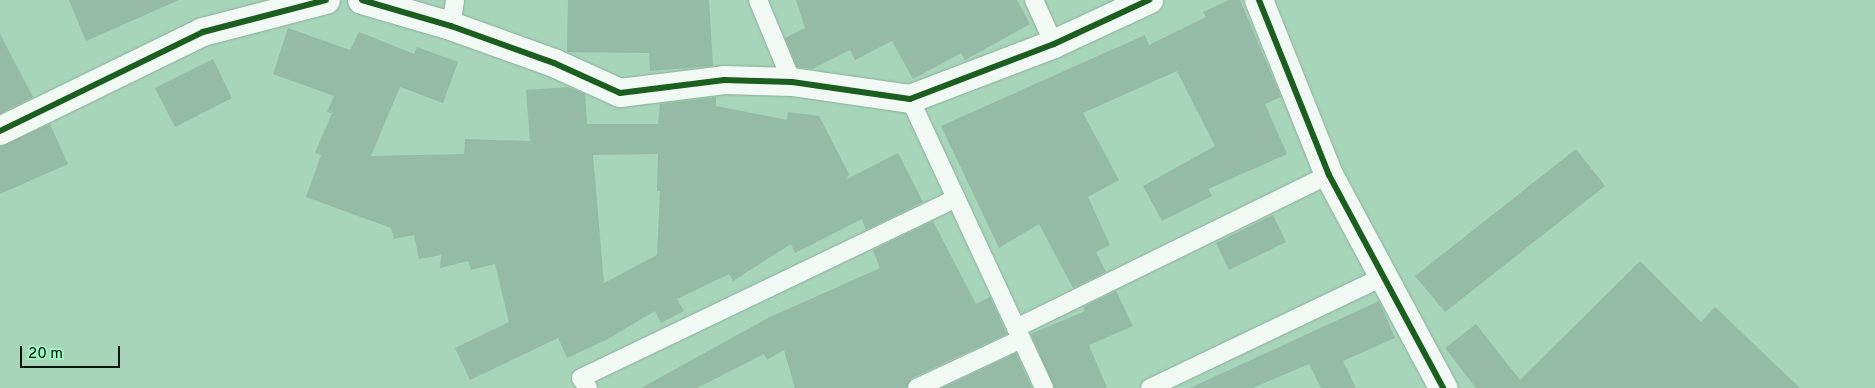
<!DOCTYPE html>
<style>
body{margin:0}
#map{position:relative;width:1875px;height:388px;overflow:hidden;background:#a7d5ba;font-family:Overpass,sans-serif}
div>[style]{position:absolute}
[style*='--x']{left:calc(var(--x)*1px);top:calc(var(--y)*1px);width:calc(var(--w)*1px);rotate:calc(var(--a)*1deg)}
.building>*{inset:0;background:#95baa5}
.roads{filter:drop-shadow(0 0 1px #8aaf9a) drop-shadow(0 0 1px #8aaf9a)}
.lane>*{height:18px;margin:-9px;padding:0 9px;transform-origin:9px;border-radius:9px;background:#f2f9f5}
.street>*{height:28px;margin:-14px;padding:0 14px;transform-origin:14px;border-radius:14px;background:#f2f9f5}
.cycleway>*{height:6px;margin:-3px;padding:0 3px;transform-origin:3px;border-radius:3px;background:#1b5e20}
span{translate:-50% -50%;white-space:nowrap;text-align:center;line-height:1.15;-webkit-text-stroke:4px #a0f6c3;paint-order:stroke}
.scale{position:absolute;left:20px;top:346px;width:100px;height:22px;box-sizing:border-box;border:2px solid #001609;border-top:0;padding-left:6px;font-size:15px;line-height:18px;white-space:nowrap;color:#001609;-webkit-text-stroke:4px #a0f6c3;paint-order:stroke}
</style>
<div id="map">
<div class="building">
<i style="clip-path:polygon(69px 0,179px 0,86px 41px)"></i>
<i style="clip-path:polygon(568px 0,709px 0,713px 66px,650px 71px,649px 53px,567px 52px)"></i>
<i style="clip-path:polygon(796px 0,1017px 0,1030px 24px,965px 60px,961px 53px,913px 79px,892px 41px,855px 60px,850px 50px,812px 69px,797px 67px,785px 38px,805px 28px)"></i>
<i style="clip-path:polygon(1229px 0,1240px 0,1281px 97px,1265px 104px,1287px 154px,1208px 189px,1212px 196px,1162px 221px,1143px 186px,1215px 146px,1177px 71px,1083px 113px,1119px 180px,1088px 197px,1110px 245px,1096px 252px,1106px 272px,1073px 288px,1039px 224px,999px 248px,941px 126px,1145px 35px,1149px 45px,1206px 17px,1203px 12px)"></i>
<i style="clip-path:polygon(evenodd,288px 28px,350px 50px,359px 32px,414px 54px,417px 47px,458px 62px,443px 103px,400px 87px,371px 156px,464px 154px,465px 139px,530px 141px,526px 90px,568px 87px,585px 94px,587px 124px,658px 124px,660px 104px,716px 97px,716px 106px,787px 120px,788px 112px,819px 116px,849px 174px,847px 179px,898px 153px,923px 202px,866px 230px,862px 219px,795px 253px,791px 244px,733px 281px,729px 274px,677px 299px,684px 311px,661px 323px,655px 311px,606px 340px,567px 358px,558px 338px,470px 380px,455px 348px,509px 322px,495px 264px,471px 270px,468px 261px,440px 268px,441px 255px,419px 259px,414px 235px,394px 239px,391px 228px,306px 197px,321px 155px,315px 153px,332px 113px,327px 112px,334px 96px,273px 74px,288px 28px,658px 154px,657px 191px,660px 191px,657px 255px,604px 283px,593px 155px,658px 154px)"></i>
<i style="clip-path:polygon(0 34px,33px 97px,0 114px)"></i>
<i style="clip-path:polygon(213px 59px,232px 98px,175px 127px,155px 88px)"></i>
<i style="clip-path:polygon(50px 124px,68px 164px,0 194px,0 146px)"></i>
<i style="clip-path:polygon(1576px 149px,1605px 186px,1445px 312px,1415px 276px)"></i>
<i style="clip-path:polygon(1273px 215px,1286px 242px,1229px 270px,1216px 243px)"></i>
<i style="clip-path:polygon(933px 221px,976px 304px,990px 297px,1007px 334px,912px 378px,907px 388px,795px 388px,784px 350px,767px 360px,764px 354px,697px 388px,641px 388px,768px 318px,880px 268px,873px 250px)"></i>
<i style="clip-path:polygon(1640px 261px,1701px 322px,1715px 307px,1800px 388px,1476px 388px,1445px 348px,1476px 324px,1520px 380px)"></i>
<i style="clip-path:polygon(1116px 291px,1133px 326px,1089px 345px,1107px 388px,1054px 388px,1031px 334px,1085px 311px,1083px 307px)"></i>
<i style="clip-path:polygon(1379px 301px,1395px 338px,1343px 361px,1356px 388px,1321px 388px,1309px 364px,1253px 388px,1190px 388px)"></i>
<i style="clip-path:polygon(1016px 353px,1032px 388px,942px 388px)"></i>
</div>
<div class="roads">
<div class="lane">
<i style="--x:758;--y:0;--w:89;--a:67.5"></i>
<i style="--x:1034;--y:0;--w:48;--a:65.6"></i>
<i style="--x:451;--y:26;--w:26;--a:-81"></i>
<i style="--x:910;--y:99;--w:319;--a:65.1"></i>
<i style="--x:1016;--y:328;--w:348;--a:-26.1"></i>
<i style="--x:588;--y:388;--w:12;--a:-125"></i>
<i style="--x:581;--y:378;--w:416;--a:-25.6"></i>
<i style="--x:917;--y:388;--w:115;--a:-25.2"></i>
<i style="--x:1150;--y:388;--w:258;--a:-25.5"></i>
</div>
<div class="street">
<i style="--x:362;--y:0;--w:93;--a:16.3"></i>
<i style="--x:451;--y:26;--w:109;--a:19.8"></i>
<i style="--x:554;--y:63;--w:72;--a:24.4"></i>
<i style="--x:620;--y:93;--w:105;--a:-7.1"></i>
<i style="--x:724;--y:80;--w:68;--a:1.7"></i>
<i style="--x:792;--y:82;--w:119;--a:8.2"></i>
<i style="--x:910;--y:99;--w:154;--a:-20.9"></i>
<i style="--x:1054;--y:44;--w:105;--a:-24.9"></i>
<i style="--x:1259;--y:0;--w:188;--a:68.2"></i>
<i style="--x:1329;--y:175;--w:242;--a:61.8"></i>
<i style="--x:0;--y:131;--w:226;--a:-26"></i>
<i style="--x:203;--y:32;--w:127;--a:-14.6"></i>
</div>
</div>
<div class="cycleway">
<i style="--x:362;--y:0;--w:93;--a:16.3"></i>
<i style="--x:451;--y:26;--w:109;--a:19.8"></i>
<i style="--x:554;--y:63;--w:72;--a:24.4"></i>
<i style="--x:620;--y:93;--w:105;--a:-7.1"></i>
<i style="--x:724;--y:80;--w:68;--a:1.7"></i>
<i style="--x:792;--y:82;--w:119;--a:8.2"></i>
<i style="--x:910;--y:99;--w:154;--a:-20.9"></i>
<i style="--x:1054;--y:44;--w:105;--a:-24.9"></i>
<i style="--x:1259;--y:0;--w:188;--a:68.2"></i>
<i style="--x:1329;--y:175;--w:242;--a:61.8"></i>
<i style="--x:0;--y:131;--w:226;--a:-26"></i>
<i style="--x:203;--y:32;--w:127;--a:-14.6"></i>
</div>
<div class="scale">20 m</div>
</div>
